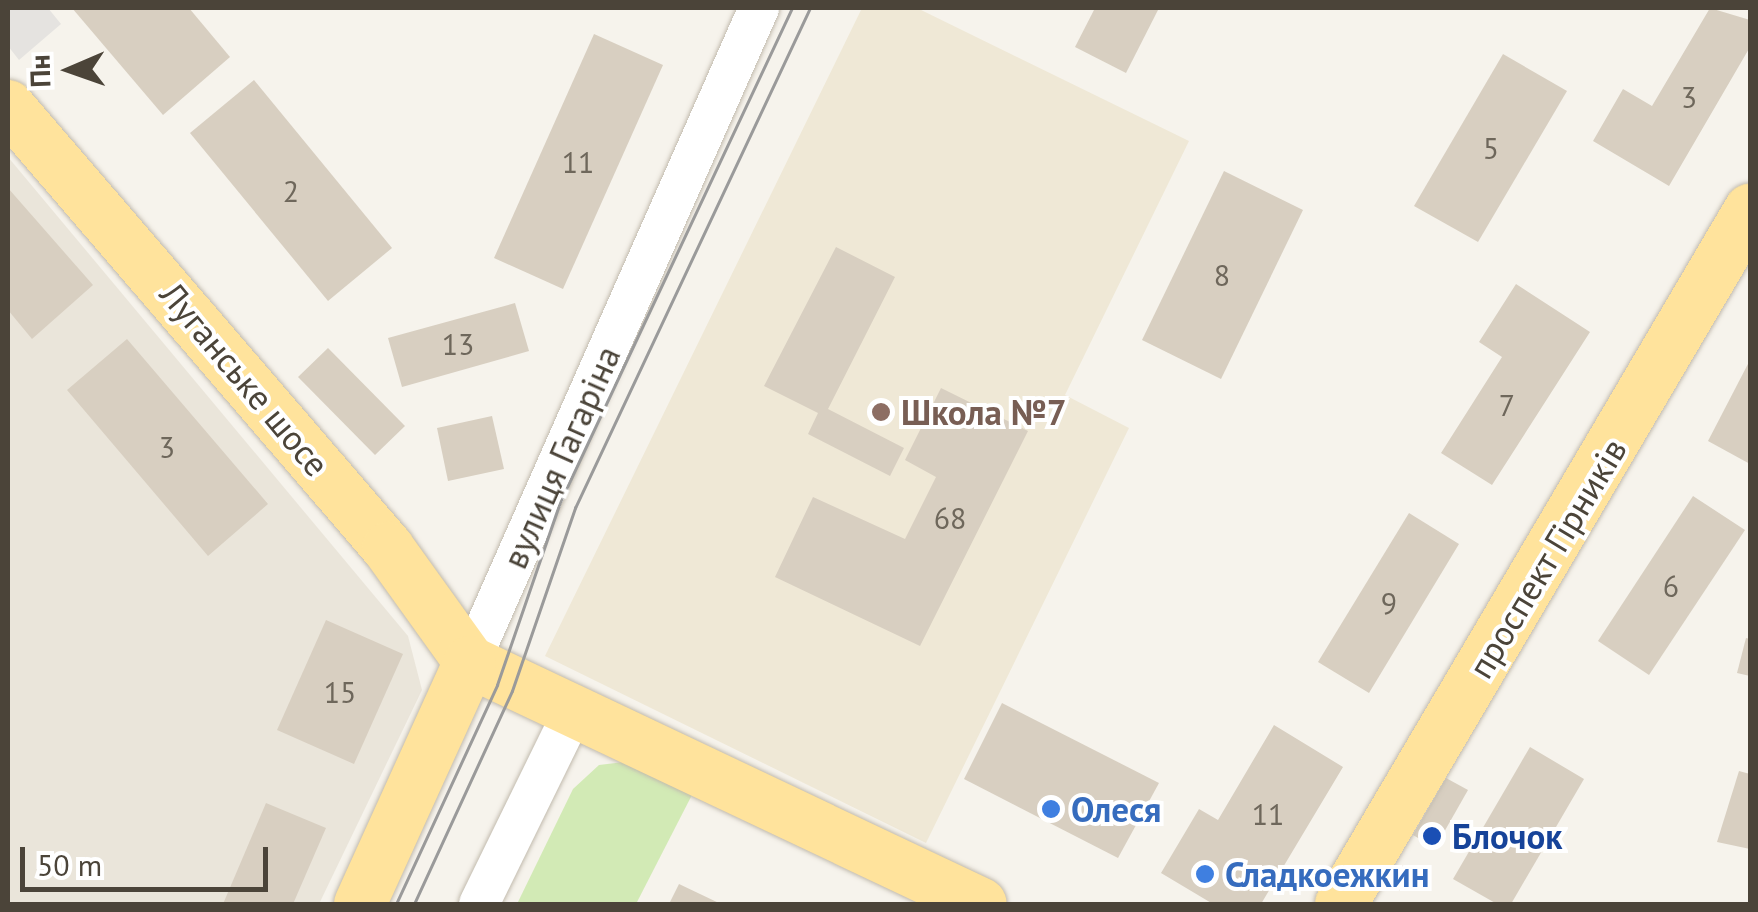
<!DOCTYPE html>
<meta charset="utf-8">
<style>
body{margin:0}
#map{position:relative;width:1758px;height:912px;overflow:hidden;background:#f6f3ec;font-family:"PT Sans",sans-serif}
div>[style]{position:absolute}
[style*='--x']{left:calc(var(--x)*1px);top:calc(var(--y)*1px);width:calc(var(--w)*1px);rotate:calc(var(--a)*1deg)}
.residential>*{inset:0;background:#eae5da}
.education>*{inset:0;background:#efe8d6}
.green>*{inset:0;background:#d2eab5}
.parking>*{inset:0;background:#e5e3e0}
.building>*{inset:0;background:#d8cfc1}
.roads{filter:drop-shadow(0 0 2px #c2bbae) drop-shadow(0 0 2px #c2bbae)}
.minor>*{height:40px;margin:-20px;padding:0 20px;transform-origin:20px;border-radius:20px;background:#fff}
.major>*{height:52px;margin:-26px;padding:0 26px;transform-origin:26px;border-radius:26px;background:#ffe39c}
.tram>*{height:2.5px;margin:-1.25px;padding:0 1.25px;transform-origin:1.25px;border-radius:1.25px;background:#9a9a9a}
.dots>*{width:28px;height:28px;translate:-50% -50%;box-sizing:border-box;border:5px solid #fff;border-radius:50%}
span{translate:-50% -50%;white-space:nowrap;text-align:center;line-height:1.15;-webkit-text-stroke:8px #fff;paint-order:stroke}
.number-label{font-size:30px;color:#6e675b}
.number-label span{-webkit-text-stroke-width:0}
.street-label{font-size:35px;color:#4b4439}
.education-label{font-size:35px;color:#785e54;font-weight:700}
.left{translate:0 -50%;text-align:left}
.shop-label{font-size:35px;color:#366cbe;font-weight:700}
.transit-label{font-size:35px;color:#164399;font-weight:700}
.frame{position:absolute;inset:0;border:10px solid #4b4439;pointer-events:none}
.north{position:absolute;left:20px;top:20px;width:100px;height:100px;-webkit-text-stroke:8px #fff;paint-order:stroke;rotate:268deg;font-size:28px;font-weight:700;line-height:40px;text-align:center;color:#4b4439}
.north::after{content:'';display:block;margin:auto;width:35px;height:45px;background:#4b4439;clip-path:polygon(50% 0,100% 100%,50% 72%,0 100%)}
.scale{position:absolute;left:20px;top:847px;width:248px;height:45px;box-sizing:border-box;border:5px solid #4b4439;border-top:0;padding-left:12px;font-size:30px;line-height:35px;white-space:nowrap;color:#4b4439;-webkit-text-stroke:8px #fff;paint-order:stroke}
</style>
<div id="map">
<div class="residential">
<i style="clip-path:polygon(8px 157px,408px 636px,422px 690px,319px 904px,8px 904px)"></i>
</div>
<div class="education">
<i style="clip-path:polygon(862px 8px,917px 8px,1189px 141px,1065px 395px,1129px 428px,926px 843px,545px 656px)"></i>
</div>
<div class="green">
<i style="clip-path:polygon(632px 761px,694px 791px,636px 904px,517px 904px,573px 789px,599px 765px)"></i>
</div>
<div class="parking">
<i style="clip-path:polygon(8px 8px,48px 8px,61px 24px,19px 60px,8px 46px)"></i>
</div>
<div class="building">
<i style="clip-path:polygon(72px 8px,189px 8px,230px 57px,163px 115px)"></i>
<i style="clip-path:polygon(1095px 8px,1159px 8px,1126px 73px,1075px 47px)"></i>
<i style="clip-path:polygon(1710px 8px,1750px 20px,1750px 47px,1669px 186px,1593px 141px,1623px 89px,1652px 106px)"></i>
<i style="clip-path:polygon(594px 34px,663px 65px,563px 289px,494px 258px)"></i>
<i style="clip-path:polygon(1503px 54px,1567px 91px,1478px 242px,1414px 206px)"></i>
<i style="clip-path:polygon(254px 80px,392px 248px,328px 301px,190px 133px)"></i>
<i style="clip-path:polygon(1224px 171px,1303px 210px,1221px 379px,1142px 340px)"></i>
<i style="clip-path:polygon(8px 188px,93px 285px,32px 339px,8px 310px)"></i>
<i style="clip-path:polygon(836px 247px,895px 277px,828px 409px,904px 448px,890px 476px,808px 434px,818px 413px,764px 386px)"></i>
<i style="clip-path:polygon(1516px 284px,1590px 332px,1492px 485px,1441px 453px,1502px 357px,1479px 342px)"></i>
<i style="clip-path:polygon(515px 303px,529px 351px,402px 387px,388px 338px)"></i>
<i style="clip-path:polygon(127px 339px,268px 504px,208px 556px,67px 390px)"></i>
<i style="clip-path:polygon(328px 348px,405px 426px,375px 455px,298px 377px)"></i>
<i style="clip-path:polygon(1750px 360px,1750px 464px,1708px 441px)"></i>
<i style="clip-path:polygon(941px 388px,1028px 431px,920px 646px,775px 577px,813px 497px,905px 539px,936px 477px,905px 460px)"></i>
<i style="clip-path:polygon(492px 416px,504px 469px,448px 481px,437px 428px)"></i>
<i style="clip-path:polygon(1693px 496px,1745px 530px,1649px 675px,1598px 641px)"></i>
<i style="clip-path:polygon(1409px 513px,1459px 544px,1369px 693px,1318px 662px)"></i>
<i style="clip-path:polygon(326px 620px,403px 654px,354px 764px,277px 730px)"></i>
<i style="clip-path:polygon(1746px 638px,1750px 639px,1750px 676px,1737px 673px)"></i>
<i style="clip-path:polygon(1002px 703px,1159px 783px,1118px 858px,964px 779px)"></i>
<i style="clip-path:polygon(1274px 725px,1343px 767px,1261px 904px,1213px 904px,1161px 873px,1199px 809px,1218px 820px)"></i>
<i style="clip-path:polygon(1530px 747px,1584px 779px,1511px 904px,1497px 904px,1453px 879px)"></i>
<i style="clip-path:polygon(1739px 771px,1750px 774px,1750px 849px,1717px 842px)"></i>
<i style="clip-path:polygon(1446px 778px,1468px 790px,1435px 848px,1413px 835px)"></i>
<i style="clip-path:polygon(266px 803px,326px 828px,293px 904px,223px 904px)"></i>
<i style="clip-path:polygon(679px 884px,721px 904px,669px 904px)"></i>
</div>
<div class="roads">
<div class="minor">
<i style="--x:470;--y:662;--w:715;--a:-66.16"></i>
<i style="--x:479;--y:904;--w:214;--a:-63.9"></i>
</div>
<div class="major">
<i style="--x:8;--y:106;--w:583;--a:49.31"></i>
<i style="--x:388;--y:548;--w:140;--a:54.3"></i>
<i style="--x:470;--y:662;--w:565;--a:25.34"></i>
<i style="--x:360;--y:904;--w:266;--a:-65.6"></i>
<i style="--x:1341;--y:904;--w:806;--a:-59.49"></i>
</div>
</div>
<div class="tram">
<i style="--x:396;--y:904;--w:241;--a:-65.2"></i>
<i style="--x:497;--y:685;--w:194;--a:-71"></i>
<i style="--x:560;--y:502;--w:546;--a:-64.84"></i>
<i style="--x:414;--y:904;--w:234;--a:-65.3"></i>
<i style="--x:512;--y:691;--w:194;--a:-71"></i>
<i style="--x:575;--y:508;--w:552;--a:-64.83"></i>
</div>
<div class="dots">
<i style="left:881px;top:412px;background:#8d6e63"></i>
<i style="left:1051px;top:809px;background:#3f7fe0"></i>
<i style="left:1432px;top:836px;background:#1a4fb4"></i>
<i style="left:1205px;top:874px;background:#3f7fe0"></i>
</div>
<div class="number-label">
<span style="left:1689px;top:97px">3</span>
<span style="left:1491px;top:148px">5</span>
<span style="left:578px;top:162px">11</span>
<span style="left:291px;top:191px">2</span>
<span style="left:1222px;top:275px">8</span>
<span style="left:458px;top:344px">13</span>
<span style="left:1507px;top:405px">7</span>
<span style="left:167px;top:447px">3</span>
<span style="left:950px;top:518px">68</span>
<span style="left:1671px;top:586px">6</span>
<span style="left:1389px;top:603px">9</span>
<span style="left:340px;top:692px">15</span>
<span style="left:1268px;top:814px">11</span>
</div>
<div class="street-label">
<span style="left:245px;top:379px;rotate:50deg">Луганське шосе</span>
<span style="left:561px;top:457px;rotate:-66deg">вулиця Гагаріна</span>
<span style="left:1547px;top:558px;rotate:-59deg">проспект Гірників</span>
</div>
<div class="education-label">
<span class="left" style="left:901px;top:412px">Школа №7</span>
</div>
<div class="shop-label">
<span class="left" style="left:1071px;top:809px">Олеся</span>
<span class="left" style="left:1225px;top:874px">Сладкоежкин</span>
</div>
<div class="transit-label">
<span class="left" style="left:1452px;top:836px">Блочок</span>
</div>
<div class="frame"></div>
<div class="north">Пн</div>
<div class="scale">50 m</div>
</div>
